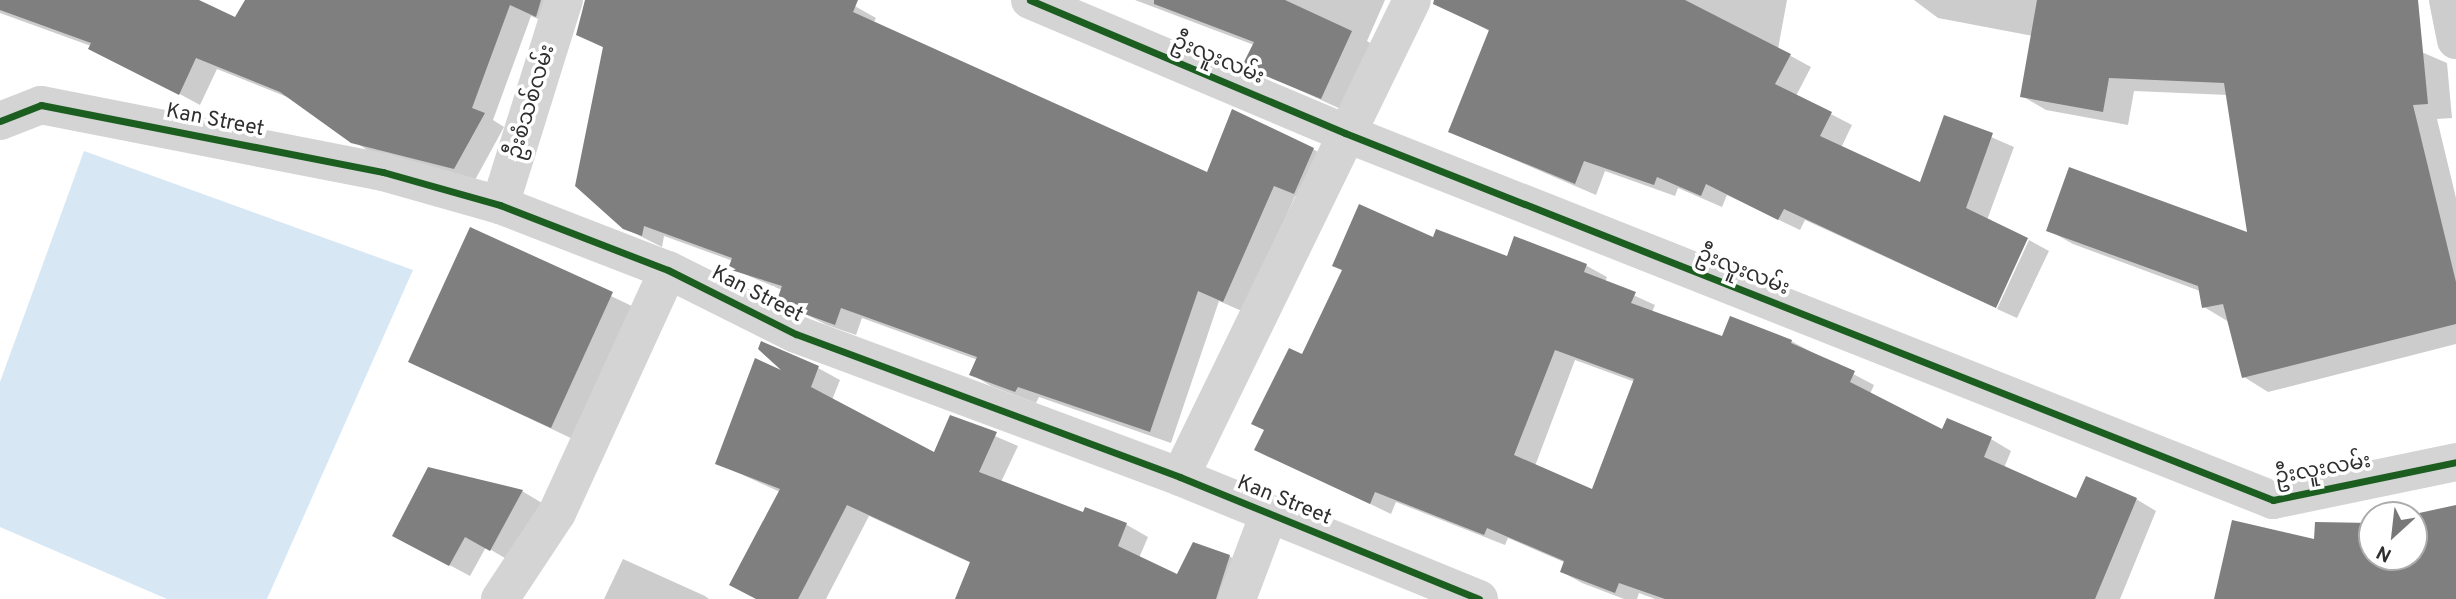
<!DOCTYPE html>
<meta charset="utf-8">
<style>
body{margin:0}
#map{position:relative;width:2456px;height:599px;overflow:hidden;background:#fff;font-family:Overpass,"Noto Sans Myanmar",sans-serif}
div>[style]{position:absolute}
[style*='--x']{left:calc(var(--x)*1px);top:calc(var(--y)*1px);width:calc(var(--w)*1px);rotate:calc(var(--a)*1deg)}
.water>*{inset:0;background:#d7e7f4}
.shadow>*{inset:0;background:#0003}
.building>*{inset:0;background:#7f7f7f}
.minor>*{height:38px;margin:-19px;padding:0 19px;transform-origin:19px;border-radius:19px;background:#d4d4d4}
.secondary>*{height:38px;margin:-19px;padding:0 19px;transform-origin:19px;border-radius:19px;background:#cdcdcd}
.cycleway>*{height:7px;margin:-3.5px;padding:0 3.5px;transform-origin:3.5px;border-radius:3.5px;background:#1b5e20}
span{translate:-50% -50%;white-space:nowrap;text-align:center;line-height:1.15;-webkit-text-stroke:7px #fff;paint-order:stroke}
.street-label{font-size:21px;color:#2f2f2f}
.north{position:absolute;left:2358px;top:501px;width:70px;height:70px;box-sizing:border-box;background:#fff;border:2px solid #acacac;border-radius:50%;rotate:207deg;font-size:19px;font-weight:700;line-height:28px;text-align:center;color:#2f2f2f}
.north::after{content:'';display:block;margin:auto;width:24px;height:32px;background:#787878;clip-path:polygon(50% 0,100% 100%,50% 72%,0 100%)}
</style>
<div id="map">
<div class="water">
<i style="clip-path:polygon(84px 151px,413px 270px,267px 599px,167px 599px,0 527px,0 382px)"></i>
</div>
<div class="shadow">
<i style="clip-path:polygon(0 0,195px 0,363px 80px,298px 0,568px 0,557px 27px,531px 16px,493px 120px,504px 127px,475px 180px,373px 154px,292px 99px,217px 69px,200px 105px,91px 46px,0 13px)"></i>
<i style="clip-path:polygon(586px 0,844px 0,876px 18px,874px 22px,1208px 174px,1313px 149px,1333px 161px,1314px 204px,1295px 196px,1244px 312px,1219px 301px,1171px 443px,1039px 397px,1036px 403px,991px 386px,971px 374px,978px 360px,862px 318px,856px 335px,827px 325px,799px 311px,782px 290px,730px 268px,733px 261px,664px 236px,662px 247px,624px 228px,604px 48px,578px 34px)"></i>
<i style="clip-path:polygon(1135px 0,1385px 0,1367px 41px,1375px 46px,1345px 111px,1245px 65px,1254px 45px)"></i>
<i style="clip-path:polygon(1469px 0,1787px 0,1778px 49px,1811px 67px,1796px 96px,1852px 125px,1841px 148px,1921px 185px,1945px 117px,2014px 147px,1987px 220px,2026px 238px,1994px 307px,1805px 220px,1800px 230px,1727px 195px,1722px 207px,1678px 188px,1675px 196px,1605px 171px,1596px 195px,1450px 132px,1491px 32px,1461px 16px)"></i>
<i style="clip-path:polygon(1914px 0,2301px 0,2447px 63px,2452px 118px,2437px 119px,2456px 198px,2456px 344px,2268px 392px,2244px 377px,2229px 322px,2204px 307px,2200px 291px,2073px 244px,2048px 230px,2249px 235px,2228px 95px,2134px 91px,2128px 125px,2046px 110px,2022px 96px,2033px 36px,1938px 18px)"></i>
<i style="clip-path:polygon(471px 229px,638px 309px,577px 441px,410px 362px)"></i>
<i style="clip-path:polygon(evenodd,1515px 238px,1587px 266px,1607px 277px,1605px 282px,1655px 305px,1652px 312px,1723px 339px,1791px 341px,1874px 385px,1870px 394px,1943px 432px,1948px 421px,1991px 439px,2011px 451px,2004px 468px,2077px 501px,2136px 499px,2156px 511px,2120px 599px,1655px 599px,1639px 593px,1637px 599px,1624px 599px,1582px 583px,1562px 572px,1566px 563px,1508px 538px,1505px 545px,1396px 502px,1391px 514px,1256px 449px,1302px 356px,1434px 239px,1508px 258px,1515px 238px,1575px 360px,1635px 382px,1593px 491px,1535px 466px,1575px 360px)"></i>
<i style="clip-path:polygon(2029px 240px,2049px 251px,2017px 318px,1997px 309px)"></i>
<i style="clip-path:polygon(818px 368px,840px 380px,832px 400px,935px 454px,951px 417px,1018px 446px,1001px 482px,1084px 514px,1086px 509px,1127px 525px,1148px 537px,1139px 558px,1178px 576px,1229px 556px,1251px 569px,1239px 599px,963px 599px,971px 563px,869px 516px,826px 599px,758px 599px,780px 492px,717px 463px,788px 375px)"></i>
<i style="clip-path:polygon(522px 491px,542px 503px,510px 561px,486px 547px,470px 576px,414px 546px)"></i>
<i style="clip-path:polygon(623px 559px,705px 596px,709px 599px,604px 599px)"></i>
</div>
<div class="building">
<i style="clip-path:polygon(0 0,199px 0,235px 17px,245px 0,541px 0,536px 17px,510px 5px,472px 108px,485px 113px,454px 169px,351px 143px,280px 92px,196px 58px,179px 95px,88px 49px,91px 43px,0 10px)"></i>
<i style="clip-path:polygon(585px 0,858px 0,853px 12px,1207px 172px,1232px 109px,1314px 148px,1294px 194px,1274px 186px,1223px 302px,1198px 291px,1150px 432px,1018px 387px,1015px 392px,969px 375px,977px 357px,841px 308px,835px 325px,805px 314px,777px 300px,782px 286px,728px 269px,732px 258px,644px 226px,642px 236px,623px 229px,575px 186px,603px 47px,576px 35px)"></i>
<i style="clip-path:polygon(1154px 0,1285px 0,1352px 31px,1321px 99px,1242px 66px,1254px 42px,1154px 4px)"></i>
<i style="clip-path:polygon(1434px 0,1685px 0,1791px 54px,1775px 84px,1832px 112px,1820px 136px,1920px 182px,1944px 115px,1993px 133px,1966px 208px,2028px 238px,1996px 308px,1784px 209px,1778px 220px,1706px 184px,1701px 196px,1657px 177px,1654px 185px,1584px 161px,1575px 184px,1448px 132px,1489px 30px,1433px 4px)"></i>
<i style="clip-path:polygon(2037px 0,2418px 0,2428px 104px,2413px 105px,2456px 282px,2456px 324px,2242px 378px,2223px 304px,2202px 308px,2198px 286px,2046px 231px,2069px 167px,2247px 232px,2224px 83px,2109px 78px,2103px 112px,2020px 97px)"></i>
<i style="clip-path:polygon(evenodd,1359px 204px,1433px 237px,1436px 229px,1507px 256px,1514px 236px,1587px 264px,1584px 272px,1636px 292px,1631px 303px,1722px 336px,1730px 316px,1792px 340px,1791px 343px,1855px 371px,1850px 382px,1942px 429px,1947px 418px,1992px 437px,1984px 457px,2076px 498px,2086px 476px,2137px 498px,2095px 599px,1665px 599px,1619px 583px,1615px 593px,1560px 572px,1564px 561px,1487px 528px,1484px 535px,1375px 492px,1370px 504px,1254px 450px,1264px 430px,1251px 424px,1289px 348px,1302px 354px,1342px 270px,1332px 266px,1359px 204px,1555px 350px,1634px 379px,1592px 489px,1514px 455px,1555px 350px)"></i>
<i style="clip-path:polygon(470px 227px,613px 292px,551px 428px,408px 362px)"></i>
<i style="clip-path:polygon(761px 341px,819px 366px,811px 387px,934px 452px,950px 415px,997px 432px,979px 472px,1083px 512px,1085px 507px,1127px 523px,1118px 546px,1177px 574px,1193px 542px,1230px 555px,1216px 599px,955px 599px,970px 562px,847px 505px,798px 599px,756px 599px,729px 585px,780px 489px,715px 464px,755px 358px,781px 370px,758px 349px)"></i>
<i style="clip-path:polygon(428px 467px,523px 490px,490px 551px,465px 537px,449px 566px,392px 536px)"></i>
<i style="clip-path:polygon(2456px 505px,2456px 599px,2214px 599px,2232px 520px,2314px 539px,2315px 522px,2372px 523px,2372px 557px,2414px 557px,2414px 515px,2410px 515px)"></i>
</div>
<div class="minor">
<i style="--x:1030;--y:0;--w:342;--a:22.9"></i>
<i style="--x:1345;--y:133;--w:998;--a:21.58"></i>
<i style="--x:2273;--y:500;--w:187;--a:-11.7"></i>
<i style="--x:0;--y:121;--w:44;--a:-21.3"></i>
<i style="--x:41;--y:105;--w:349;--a:11.1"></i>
<i style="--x:383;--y:172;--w:122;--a:15.8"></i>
<i style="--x:500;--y:205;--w:180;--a:21.2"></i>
<i style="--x:668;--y:270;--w:143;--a:26.6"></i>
<i style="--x:796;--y:334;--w:410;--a:20.4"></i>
<i style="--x:1180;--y:477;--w:323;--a:22.2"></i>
<i style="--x:500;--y:205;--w:215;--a:-72.7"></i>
<i style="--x:1180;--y:477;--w:530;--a:-64.06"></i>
<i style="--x:500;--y:599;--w:103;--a:-56.5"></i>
<i style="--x:557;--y:513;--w:267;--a:-65.4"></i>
<i style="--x:1237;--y:599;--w:91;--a:-69.4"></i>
</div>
<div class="secondary">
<i style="--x:2448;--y:0;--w:41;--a:78.7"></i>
</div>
<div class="cycleway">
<i style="--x:1030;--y:0;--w:342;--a:22.9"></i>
<i style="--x:1345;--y:133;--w:998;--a:21.58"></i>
<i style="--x:2273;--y:500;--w:187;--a:-11.7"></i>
<i style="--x:0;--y:121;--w:44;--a:-21.3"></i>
<i style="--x:41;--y:105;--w:349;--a:11.1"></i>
<i style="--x:383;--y:172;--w:122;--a:15.8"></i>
<i style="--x:500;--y:205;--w:180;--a:21.2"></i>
<i style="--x:668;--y:270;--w:143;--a:26.6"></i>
<i style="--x:796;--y:334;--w:410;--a:20.4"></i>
<i style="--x:1180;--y:477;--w:323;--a:22.2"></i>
</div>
<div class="street-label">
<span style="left:1218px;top:60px;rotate:23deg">ဦးလူးလမ်း</span>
<span style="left:532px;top:102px;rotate:-73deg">ဦးစံသစ်လမ်း</span>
<span style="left:215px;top:121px;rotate:11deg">Kan Street</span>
<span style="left:1743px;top:272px;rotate:22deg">ဦးလူးလမ်း</span>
<span style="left:757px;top:295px;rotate:27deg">Kan Street</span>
<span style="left:2323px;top:470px;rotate:-10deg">ဦးလူးလမ်း</span>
<span style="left:1284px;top:501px;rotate:22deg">Kan Street</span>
</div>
<div class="north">N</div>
</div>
